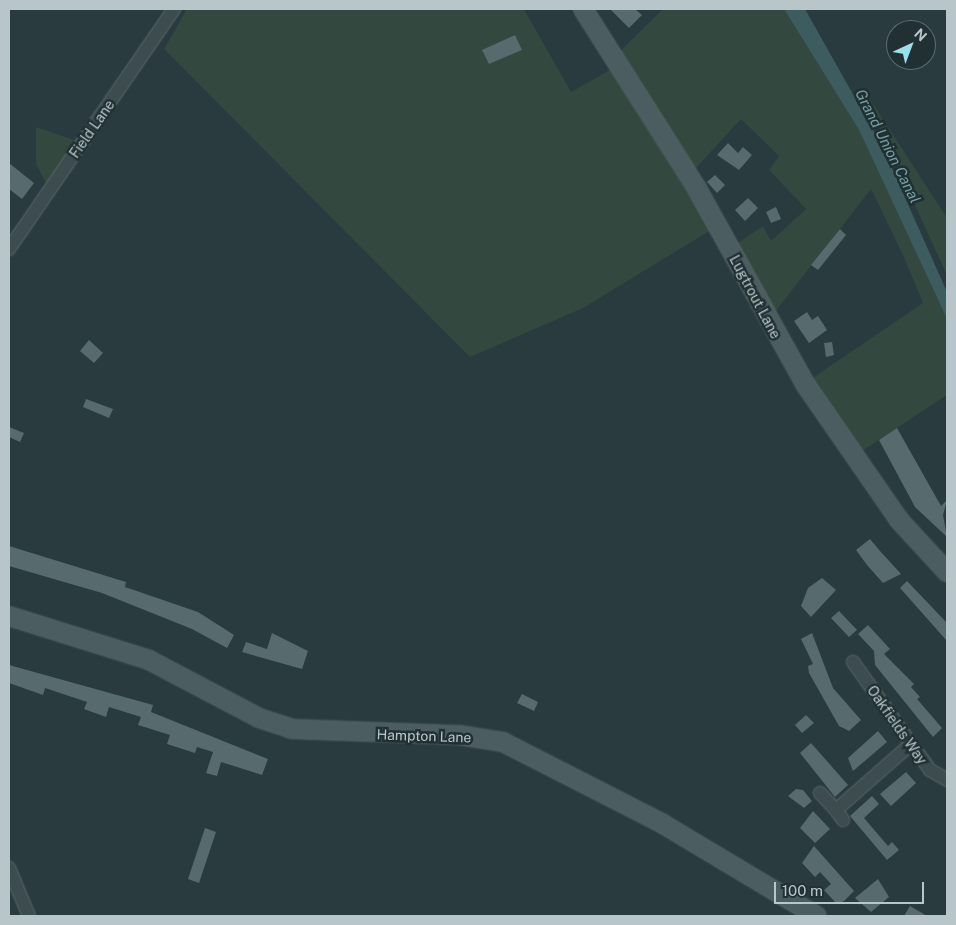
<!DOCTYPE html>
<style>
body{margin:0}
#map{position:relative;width:956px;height:925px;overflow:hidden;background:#293b3e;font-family:"Public Sans",sans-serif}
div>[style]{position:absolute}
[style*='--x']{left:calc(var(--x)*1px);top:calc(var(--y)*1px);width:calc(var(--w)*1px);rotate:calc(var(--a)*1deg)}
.green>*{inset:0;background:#33483e}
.water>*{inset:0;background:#3d5c60}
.building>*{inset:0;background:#576a6e}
.roads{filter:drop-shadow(0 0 1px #5a696c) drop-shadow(0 0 1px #5a696c)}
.street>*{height:12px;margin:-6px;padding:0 6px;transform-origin:6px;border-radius:6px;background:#3d4c4e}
.secondary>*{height:18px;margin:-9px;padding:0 9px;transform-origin:9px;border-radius:9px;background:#4b5d61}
span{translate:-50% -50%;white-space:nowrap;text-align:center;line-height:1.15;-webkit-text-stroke:5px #213133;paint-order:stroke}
.street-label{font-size:14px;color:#b9c6c9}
.water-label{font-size:15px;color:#769ea3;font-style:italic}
.frame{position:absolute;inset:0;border:10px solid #b9c6c9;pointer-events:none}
.north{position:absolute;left:886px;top:20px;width:50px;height:50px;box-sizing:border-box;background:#213133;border:1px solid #5e6d6f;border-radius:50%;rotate:43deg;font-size:14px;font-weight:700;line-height:20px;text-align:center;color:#b9c6c9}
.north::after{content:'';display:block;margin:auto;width:18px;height:22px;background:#9adfec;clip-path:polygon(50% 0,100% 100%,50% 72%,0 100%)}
.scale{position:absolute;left:774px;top:882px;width:150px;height:22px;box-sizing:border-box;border:2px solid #b9c6c9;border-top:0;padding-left:6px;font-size:15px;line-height:18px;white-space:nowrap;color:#b9c6c9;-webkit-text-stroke:4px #213133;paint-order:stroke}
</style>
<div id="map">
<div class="green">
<i style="clip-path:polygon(187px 9px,524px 9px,571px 92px,610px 70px,711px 230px,583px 308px,470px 357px,164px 49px)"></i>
<i style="clip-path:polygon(663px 9px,784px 9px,859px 130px,947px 319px,947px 395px,862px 451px,811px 379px,923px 303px,903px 255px,871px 189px,771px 317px,735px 245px,763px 226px,771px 241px,806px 209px,769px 170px,779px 156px,741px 119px,694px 170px,619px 52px)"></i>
<i style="clip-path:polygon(866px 93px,947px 218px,947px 275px,868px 103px)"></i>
<i style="clip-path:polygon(36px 127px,77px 141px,47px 185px,36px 164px)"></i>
</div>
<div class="water">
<i style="clip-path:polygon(784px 9px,805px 9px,882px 146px,947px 292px,947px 319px,859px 130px)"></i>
</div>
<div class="building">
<i style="clip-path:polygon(610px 9px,635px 9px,642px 15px,629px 28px)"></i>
<i style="clip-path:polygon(515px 35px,522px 50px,489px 64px,482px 50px)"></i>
<i style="clip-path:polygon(728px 143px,738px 153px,743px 147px,752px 155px,739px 170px,717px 155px)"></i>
<i style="clip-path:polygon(9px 163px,34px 183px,22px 199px,9px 189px)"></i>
<i style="clip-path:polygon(715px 175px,725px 185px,717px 193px,707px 182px)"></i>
<i style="clip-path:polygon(748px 198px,758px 208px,745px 221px,735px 210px)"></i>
<i style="clip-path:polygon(776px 207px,781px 219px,771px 223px,766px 212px)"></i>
<i style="clip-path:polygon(840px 229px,846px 235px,818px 270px,811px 265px)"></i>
<i style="clip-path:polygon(807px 312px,812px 320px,818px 316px,827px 330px,809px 343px,794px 321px)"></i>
<i style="clip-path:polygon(89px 340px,103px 353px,94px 363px,80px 351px)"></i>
<i style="clip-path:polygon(832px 342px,834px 355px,826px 357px,824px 343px)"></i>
<i style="clip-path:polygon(86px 399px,113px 409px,109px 418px,83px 407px)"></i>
<i style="clip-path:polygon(9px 427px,24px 433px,20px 442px,9px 437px)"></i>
<i style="clip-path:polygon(897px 428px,941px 506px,947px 500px,943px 515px,947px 537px,915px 507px,879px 440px)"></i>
<i style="clip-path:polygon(870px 539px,880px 551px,901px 574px,883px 583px,867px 565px,856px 550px)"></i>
<i style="clip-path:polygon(9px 546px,126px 582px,125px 587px,198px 612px,234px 635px,227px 648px,192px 629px,102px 593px,9px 566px)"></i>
<i style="clip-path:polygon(822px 578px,836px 590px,811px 617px,801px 606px,808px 588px)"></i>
<i style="clip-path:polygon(907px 581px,947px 623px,947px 641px,900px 588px)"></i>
<i style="clip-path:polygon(839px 611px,857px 630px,849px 637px,831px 618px)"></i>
<i style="clip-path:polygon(868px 625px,890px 649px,884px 654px,914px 684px,911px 687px,920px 697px,917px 699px,942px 728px,933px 737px,875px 665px,874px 651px,858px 634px)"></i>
<i style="clip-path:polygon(272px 633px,308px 651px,302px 669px,242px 652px,246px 642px,267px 649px)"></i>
<i style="clip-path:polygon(812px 633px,833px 688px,861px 720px,849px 731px,839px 726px,809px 673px,808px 666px,813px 664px,801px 639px)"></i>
<i style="clip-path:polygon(9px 665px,153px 705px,151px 712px,268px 759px,262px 775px,221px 762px,217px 776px,206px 773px,213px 752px,197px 747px,195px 753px,167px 744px,170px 735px,138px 725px,141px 717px,109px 707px,106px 717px,84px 709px,87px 702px,45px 688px,43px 695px,9px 683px)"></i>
<i style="clip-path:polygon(522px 694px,538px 702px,534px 711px,517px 703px)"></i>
<i style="clip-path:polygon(806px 715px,814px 723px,802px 733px,795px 725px)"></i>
<i style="clip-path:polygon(878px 731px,887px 742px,853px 771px,848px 758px)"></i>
<i style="clip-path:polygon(811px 743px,848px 785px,835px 797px,800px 753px)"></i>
<i style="clip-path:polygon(906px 772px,916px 783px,891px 806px,880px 794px)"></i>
<i style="clip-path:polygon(796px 789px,803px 790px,812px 801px,804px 808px,788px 796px)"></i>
<i style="clip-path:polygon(872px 796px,879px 804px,864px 818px,888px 846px,892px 842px,899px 850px,887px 860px,850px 816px)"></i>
<i style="clip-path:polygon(813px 811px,830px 829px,815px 843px,800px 828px)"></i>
<i style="clip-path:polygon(205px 828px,216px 832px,199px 883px,188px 879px)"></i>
<i style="clip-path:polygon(814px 846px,854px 891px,844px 901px,837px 904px,824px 890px,831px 884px,820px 872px,815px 877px,802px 863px)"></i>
<i style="clip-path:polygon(878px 879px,889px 897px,871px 912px,855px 898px)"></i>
<i style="clip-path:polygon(910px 906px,927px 916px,904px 916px)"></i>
</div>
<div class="roads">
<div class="street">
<i style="--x:9;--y:249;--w:291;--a:-55.5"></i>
<i style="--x:853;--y:662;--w:133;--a:54.5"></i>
<i style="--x:930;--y:770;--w:20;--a:30"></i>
<i style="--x:820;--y:793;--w:23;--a:47"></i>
<i style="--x:843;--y:820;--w:12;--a:-125"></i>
<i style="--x:836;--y:810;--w:98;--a:-41.3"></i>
<i style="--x:9;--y:868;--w:52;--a:67.4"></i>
</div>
<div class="secondary">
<i style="--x:583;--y:9;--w:211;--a:57.6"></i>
<i style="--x:696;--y:187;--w:225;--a:61"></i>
<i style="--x:805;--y:384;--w:165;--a:55.3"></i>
<i style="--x:899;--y:520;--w:71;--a:47.3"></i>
<i style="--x:9;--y:616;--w:147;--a:17.4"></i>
<i style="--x:149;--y:660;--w:124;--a:27.8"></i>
<i style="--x:259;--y:718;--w:35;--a:18"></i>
<i style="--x:292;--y:729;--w:167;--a:2.1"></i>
<i style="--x:459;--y:735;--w:45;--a:9"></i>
<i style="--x:503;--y:742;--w:180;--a:27.1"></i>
<i style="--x:663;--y:824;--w:179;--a:30.9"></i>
</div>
</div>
<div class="street-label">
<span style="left:92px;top:129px;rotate:-55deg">Field Lane</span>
<span style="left:755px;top:297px;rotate:62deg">Lugtrout Lane</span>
<span style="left:897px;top:725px;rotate:55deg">Oakfields Way</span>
<span style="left:424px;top:736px;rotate:2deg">Hampton Lane</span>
</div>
<div class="water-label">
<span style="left:888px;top:146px;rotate:63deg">Grand Union Canal</span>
</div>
<div class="frame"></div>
<div class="north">N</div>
<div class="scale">100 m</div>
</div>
